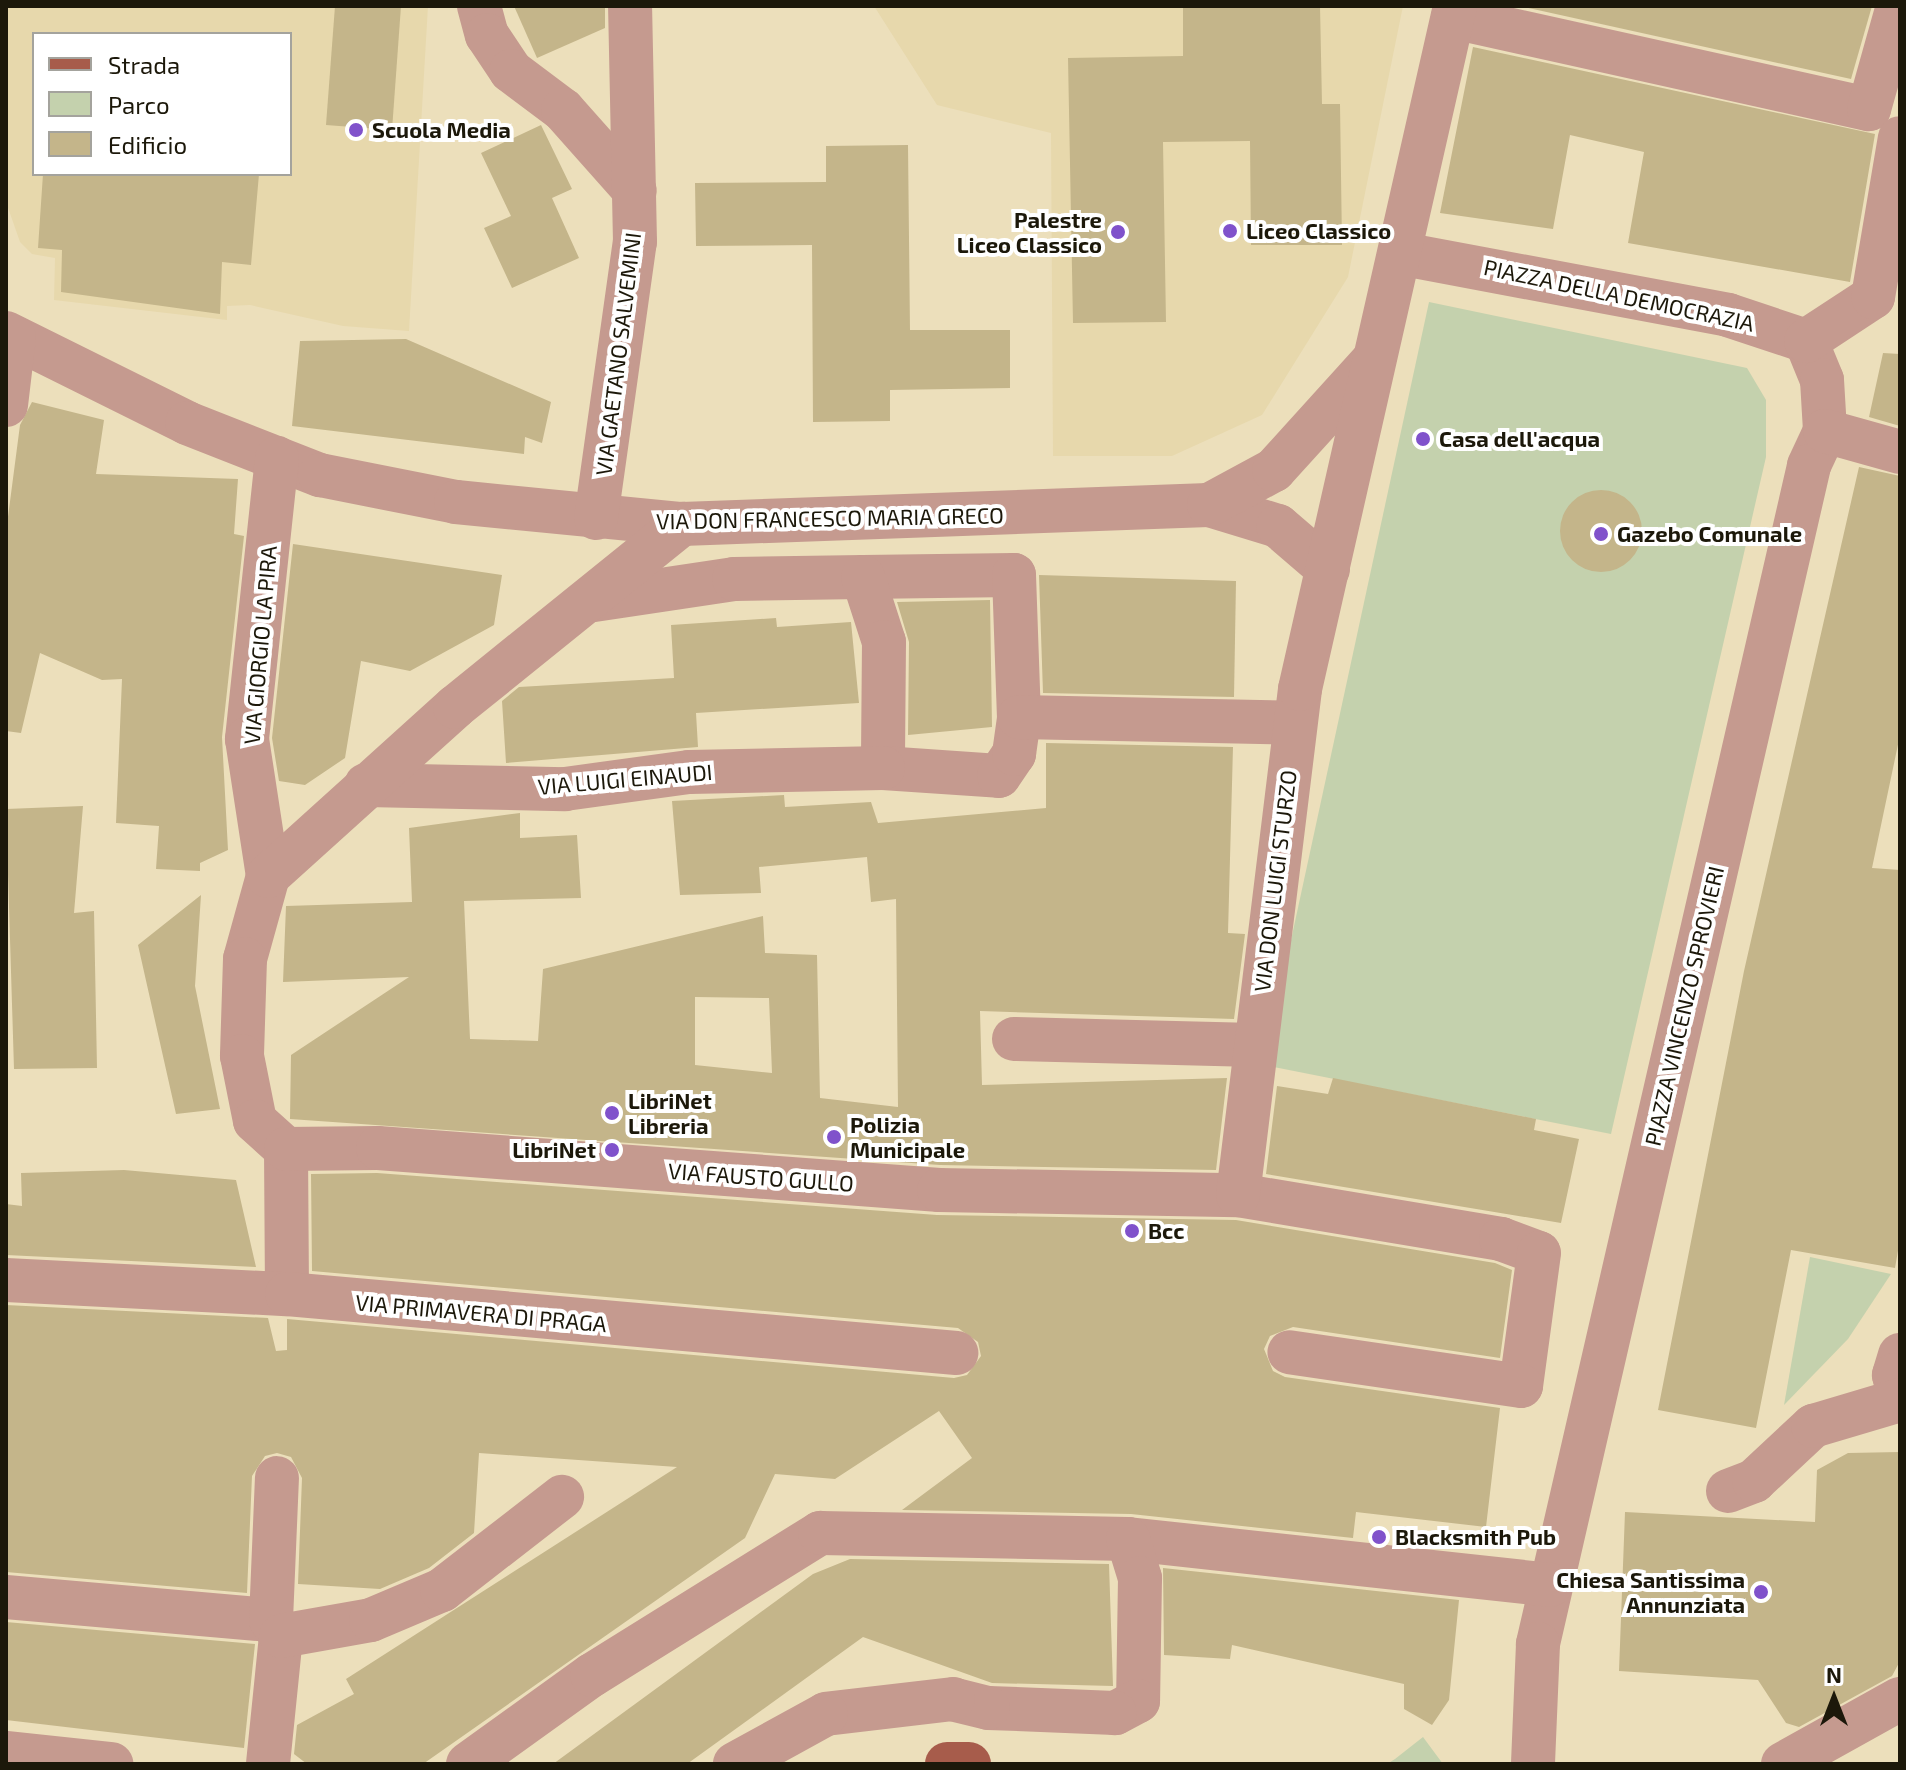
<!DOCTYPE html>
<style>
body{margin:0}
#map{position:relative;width:1906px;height:1770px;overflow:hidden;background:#ecdfbb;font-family:"Exo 2",sans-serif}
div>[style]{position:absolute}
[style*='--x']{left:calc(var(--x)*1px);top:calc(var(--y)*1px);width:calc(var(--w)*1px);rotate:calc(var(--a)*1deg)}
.built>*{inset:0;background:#e7d8ac}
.green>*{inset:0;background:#c4d1ad}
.building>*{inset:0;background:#c4b58a}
.round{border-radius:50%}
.minor>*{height:44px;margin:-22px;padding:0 22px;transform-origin:22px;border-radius:22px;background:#c59a8f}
.major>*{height:44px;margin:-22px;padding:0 22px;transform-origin:22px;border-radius:22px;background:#a75c4b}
.dots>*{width:22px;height:22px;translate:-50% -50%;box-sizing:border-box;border:4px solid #fff;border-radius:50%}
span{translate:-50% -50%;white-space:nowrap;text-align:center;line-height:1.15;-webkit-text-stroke:8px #fff;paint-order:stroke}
.poi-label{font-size:22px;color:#1c180a;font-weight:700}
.left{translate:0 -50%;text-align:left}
.right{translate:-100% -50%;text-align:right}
.street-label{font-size:22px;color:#1c180a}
.frame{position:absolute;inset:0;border:8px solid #1c180a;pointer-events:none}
.legend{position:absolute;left:32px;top:32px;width:260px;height:144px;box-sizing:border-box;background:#fff;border:2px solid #a4a39d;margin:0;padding:10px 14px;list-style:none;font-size:24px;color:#1c180a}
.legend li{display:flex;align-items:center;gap:16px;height:40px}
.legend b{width:40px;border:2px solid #a4a39d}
.north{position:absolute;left:1794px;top:1658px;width:80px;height:80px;-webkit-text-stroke:6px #fff;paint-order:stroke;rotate:0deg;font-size:22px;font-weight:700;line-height:32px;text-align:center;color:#1c180a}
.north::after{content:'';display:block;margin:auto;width:28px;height:36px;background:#1c180a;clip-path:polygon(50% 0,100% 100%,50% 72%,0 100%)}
</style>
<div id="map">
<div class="built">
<i style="clip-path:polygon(evenodd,6px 6px,428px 6px,409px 331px,343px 326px,250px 305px,227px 306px,227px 320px,54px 300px,55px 258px,32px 254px,20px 242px,6px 202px,6px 6px,34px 34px,290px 34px,290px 174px,34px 174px,34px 34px)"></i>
<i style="clip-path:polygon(874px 6px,1403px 6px,1348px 277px,1262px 415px,1172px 456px,1053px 456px,1051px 133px,937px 105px)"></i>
</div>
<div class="green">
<i style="clip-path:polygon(1429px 302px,1747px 368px,1766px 400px,1766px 457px,1611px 1134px,1264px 1065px)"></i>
<i style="clip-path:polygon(1810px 1257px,1891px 1274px,1848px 1339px,1784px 1405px)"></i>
<i style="clip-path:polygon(1423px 1737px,1443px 1764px,1387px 1764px,1395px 1759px)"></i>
</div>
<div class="building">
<i style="clip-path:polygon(335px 6px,401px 6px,392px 130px,326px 125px)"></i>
<i style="clip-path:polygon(514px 6px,605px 6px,605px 28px,537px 58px)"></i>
<i style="clip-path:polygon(1183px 6px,1320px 6px,1322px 104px,1340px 104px,1342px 245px,1251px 245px,1250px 141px,1163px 142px,1166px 322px,1073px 323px,1068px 58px,1183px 56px)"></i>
<i style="clip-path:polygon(1519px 6px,1872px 6px,1851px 79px)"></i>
<i style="clip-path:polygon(1473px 47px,1875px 134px,1850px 282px,1628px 243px,1644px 152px,1570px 135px,1553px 229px,1440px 213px)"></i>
<i style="clip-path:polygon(541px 125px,572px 189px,552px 198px,579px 258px,512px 288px,484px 228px,511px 216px,481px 153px)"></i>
<i style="clip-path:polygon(908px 145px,910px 330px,1010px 330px,1010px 388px,890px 390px,890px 421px,813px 422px,812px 245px,696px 246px,695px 183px,826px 182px,826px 146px)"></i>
<i style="clip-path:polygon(43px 174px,259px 174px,251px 265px,222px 262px,220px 314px,61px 292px,62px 250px,38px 248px)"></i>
<i style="clip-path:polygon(406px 339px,551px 402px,542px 443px,525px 437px,524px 454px,292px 426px,300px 341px)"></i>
<i style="clip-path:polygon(1883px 353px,1900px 354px,1900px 426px,1869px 417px)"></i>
<i style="clip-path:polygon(32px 402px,104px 420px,96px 474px,238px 479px,234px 534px,244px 536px,222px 737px,228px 850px,200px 863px,200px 871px,156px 869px,159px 826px,116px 823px,122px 679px,102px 680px,40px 653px,21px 733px,6px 731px,6px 532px,20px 425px)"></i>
<i style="clip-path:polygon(1859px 467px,1900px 476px,1900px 735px,1872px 868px,1900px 870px,1900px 1239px,1895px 1268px,1791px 1250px,1756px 1428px,1658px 1410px,1744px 971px)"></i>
<i class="round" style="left:1560px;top:490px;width:82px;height:82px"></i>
<i style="clip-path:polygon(293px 544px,502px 575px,494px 625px,410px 671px,361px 661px,345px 758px,305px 785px,279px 781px,272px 738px)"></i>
<i style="clip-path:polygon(1039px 575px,1236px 581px,1234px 697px,1043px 693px)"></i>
<i style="clip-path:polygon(990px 600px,992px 727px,908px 735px,909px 642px,897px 602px)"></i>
<i style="clip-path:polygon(776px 618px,777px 627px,851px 622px,859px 703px,696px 713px,698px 747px,506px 763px,502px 701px,519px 687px,674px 678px,671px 625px)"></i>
<i style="clip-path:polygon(evenodd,1046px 743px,1233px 747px,1228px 933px,1245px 934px,1234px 1019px,980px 1011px,982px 1085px,1227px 1078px,1216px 1170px,940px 1165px,290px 1119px,291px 1055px,409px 977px,283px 982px,286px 906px,412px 902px,409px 828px,520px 813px,520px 838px,577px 835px,581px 898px,464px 901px,470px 1039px,538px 1041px,543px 969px,763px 916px,765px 953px,817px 955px,820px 1098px,898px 1107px,896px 899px,871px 902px,867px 857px,759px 867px,761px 893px,680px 895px,672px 801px,784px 795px,785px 807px,871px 802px,878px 823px,1046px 808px,1046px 743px,695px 997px,769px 998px,772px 1073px,695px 1065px,695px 997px)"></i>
<i style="clip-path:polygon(83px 806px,74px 913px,94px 911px,97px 1068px,14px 1069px,6px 809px)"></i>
<i style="clip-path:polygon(201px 895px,195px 986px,220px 1109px,176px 1114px,138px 945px)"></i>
<i style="clip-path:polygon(1333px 1078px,1536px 1119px,1534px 1130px,1579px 1139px,1561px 1223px,1266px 1174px,1277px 1086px,1328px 1094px)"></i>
<i style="clip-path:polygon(124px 1170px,236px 1180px,256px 1267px,6px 1255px,6px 1204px,22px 1206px,21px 1173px)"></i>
<i style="clip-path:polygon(377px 1173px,937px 1215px,1236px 1220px,1495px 1263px,1512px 1270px,1500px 1358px,1293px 1327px,1270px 1336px,1264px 1349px,1273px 1371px,1285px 1377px,1500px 1408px,1486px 1527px,1356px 1512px,1353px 1538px,1131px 1514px,902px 1510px,972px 1458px,939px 1411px,835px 1479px,775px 1474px,745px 1538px,423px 1764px,307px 1764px,294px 1754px,297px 1725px,354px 1694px,346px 1679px,677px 1467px,479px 1453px,474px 1533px,429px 1568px,380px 1589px,298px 1584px,302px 1478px,291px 1457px,277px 1453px,265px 1456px,252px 1476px,247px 1593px,6px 1572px,6px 1305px,268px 1318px,276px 1351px,287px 1350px,287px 1319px,954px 1378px,967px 1375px,981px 1356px,978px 1342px,958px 1328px,312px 1271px,311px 1174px)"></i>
<i style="clip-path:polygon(1900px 1452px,1900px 1661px,1892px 1676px,1799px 1727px,1786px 1723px,1758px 1680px,1619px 1671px,1625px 1512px,1815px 1522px,1817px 1470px,1848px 1453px)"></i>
<i style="clip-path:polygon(850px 1559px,1109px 1564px,1113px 1686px,992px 1683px,863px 1637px,687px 1764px,553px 1764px,813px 1574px)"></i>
<i style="clip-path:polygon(1163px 1568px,1459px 1600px,1449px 1700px,1432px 1725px,1404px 1709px,1404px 1684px,1232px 1645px,1230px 1659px,1164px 1655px)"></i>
<i style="clip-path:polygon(6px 1622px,255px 1644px,244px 1748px,6px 1720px)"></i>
</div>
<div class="minor">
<i style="--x:479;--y:6;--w:30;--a:75"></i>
<i style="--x:487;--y:35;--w:43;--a:56.3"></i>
<i style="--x:511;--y:71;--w:65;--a:36.9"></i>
<i style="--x:563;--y:110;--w:108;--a:48.4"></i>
<i style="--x:1453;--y:17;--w:426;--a:12.5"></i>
<i style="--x:1869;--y:109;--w:107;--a:-74.3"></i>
<i style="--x:1403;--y:254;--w:331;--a:10.6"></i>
<i style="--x:1728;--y:315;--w:82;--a:18.4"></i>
<i style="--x:1806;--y:341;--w:42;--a:67.7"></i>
<i style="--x:1822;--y:380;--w:51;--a:86.6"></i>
<i style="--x:1825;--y:431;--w:38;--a:115"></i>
<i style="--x:1809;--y:466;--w:1209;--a:102.96"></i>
<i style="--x:1538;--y:1644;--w:120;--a:92.4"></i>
<i style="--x:6;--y:333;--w:202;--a:26.4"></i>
<i style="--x:187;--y:423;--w:143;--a:21.4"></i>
<i style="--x:320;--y:475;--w:139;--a:11.2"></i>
<i style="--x:456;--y:502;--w:227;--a:5.6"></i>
<i style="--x:682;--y:524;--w:527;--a:-2.06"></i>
<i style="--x:1209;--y:505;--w:72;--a:16.9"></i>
<i style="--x:1278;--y:526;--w:66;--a:40.7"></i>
<i style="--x:1806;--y:341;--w:80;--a:-33.3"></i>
<i style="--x:1873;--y:297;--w:161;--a:-80.4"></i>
<i style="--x:6;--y:405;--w:68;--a:-83.3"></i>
<i style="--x:1825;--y:431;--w:78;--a:15.6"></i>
<i style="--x:277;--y:458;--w:283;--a:96.1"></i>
<i style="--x:247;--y:739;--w:139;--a:81.3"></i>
<i style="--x:268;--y:876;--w:86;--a:105.5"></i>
<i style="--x:245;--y:959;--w:97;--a:91.8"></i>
<i style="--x:242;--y:1056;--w:66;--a:78.7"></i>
<i style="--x:255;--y:1121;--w:42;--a:42.1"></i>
<i style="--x:286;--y:1149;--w:145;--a:89.6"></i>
<i style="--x:1209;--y:505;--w:74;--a:-28.3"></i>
<i style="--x:1274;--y:470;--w:147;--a:-47.8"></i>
<i style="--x:596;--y:518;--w:279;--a:-82"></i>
<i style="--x:635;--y:242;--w:236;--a:-91.2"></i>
<i style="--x:863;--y:577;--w:151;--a:-0.8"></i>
<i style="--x:1014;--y:575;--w:142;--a:88"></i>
<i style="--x:594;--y:600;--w:142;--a:-8.5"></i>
<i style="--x:734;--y:579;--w:129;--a:-0.9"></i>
<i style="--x:863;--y:577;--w:68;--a:72.1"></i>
<i style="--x:884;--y:642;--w:126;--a:90.5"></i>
<i style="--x:883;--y:768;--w:116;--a:3.9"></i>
<i style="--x:999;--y:776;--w:27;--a:-56"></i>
<i style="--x:1014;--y:754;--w:37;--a:-82"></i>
<i style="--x:1019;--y:717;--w:276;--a:1.2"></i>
<i style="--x:366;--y:785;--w:199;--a:1.2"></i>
<i style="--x:565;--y:789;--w:125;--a:-7.8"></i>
<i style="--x:689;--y:772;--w:194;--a:-1.2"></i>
<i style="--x:268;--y:876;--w:252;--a:-42.1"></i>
<i style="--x:455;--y:707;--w:292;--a:-38.9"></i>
<i style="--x:1014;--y:1039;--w:241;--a:1.4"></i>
<i style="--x:286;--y:1149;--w:92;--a:-0.6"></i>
<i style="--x:378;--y:1148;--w:563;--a:4.28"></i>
<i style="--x:939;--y:1190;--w:299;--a:1"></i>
<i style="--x:1238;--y:1195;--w:267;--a:9.5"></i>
<i style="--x:1501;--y:1239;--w:40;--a:20.2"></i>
<i style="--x:1539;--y:1253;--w:134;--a:97.7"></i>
<i style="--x:1521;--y:1386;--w:234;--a:-171.7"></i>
<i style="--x:1238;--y:1195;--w:510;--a:-83.01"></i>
<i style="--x:1300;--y:689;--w:700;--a:-77.21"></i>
<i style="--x:6;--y:1280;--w:281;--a:2.9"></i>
<i style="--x:287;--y:1294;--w:672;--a:5.04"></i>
<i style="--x:1900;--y:1355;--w:21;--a:107"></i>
<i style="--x:1894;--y:1375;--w:27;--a:77"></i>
<i style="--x:1728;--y:1491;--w:28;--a:-21"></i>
<i style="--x:1754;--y:1481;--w:81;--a:-43"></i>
<i style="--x:1813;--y:1426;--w:91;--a:-16.6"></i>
<i style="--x:1128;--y:1539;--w:425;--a:6.2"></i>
<i style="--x:6;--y:1597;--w:266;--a:5"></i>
<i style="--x:271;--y:1620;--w:19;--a:58"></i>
<i style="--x:281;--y:1636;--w:129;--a:95.8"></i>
<i style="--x:271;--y:1620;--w:142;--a:-87.6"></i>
<i style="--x:281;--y:1636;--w:91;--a:-10.1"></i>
<i style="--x:371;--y:1620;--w:77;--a:-22.9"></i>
<i style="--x:442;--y:1590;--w:152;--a:-37.8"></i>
<i style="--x:6;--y:1753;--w:106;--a:6"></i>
<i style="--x:468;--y:1764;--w:153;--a:-35.7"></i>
<i style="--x:592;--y:1675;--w:269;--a:-31.9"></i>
<i style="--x:820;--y:1533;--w:308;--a:1.1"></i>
<i style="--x:1128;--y:1539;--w:41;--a:72.9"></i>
<i style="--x:1140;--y:1578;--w:123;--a:90.9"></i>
<i style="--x:1138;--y:1701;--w:26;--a:152"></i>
<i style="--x:1115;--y:1713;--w:127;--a:-177.7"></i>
<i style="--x:988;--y:1708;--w:36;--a:-166"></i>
<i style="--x:953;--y:1699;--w:128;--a:173.3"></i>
<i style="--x:826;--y:1714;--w:104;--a:151.2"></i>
<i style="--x:1783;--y:1764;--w:134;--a:-29.1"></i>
</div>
<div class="major">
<i style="--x:947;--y:1764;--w:22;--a:0"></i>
</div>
<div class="dots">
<i style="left:356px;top:130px;background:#8052cb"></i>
<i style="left:1230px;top:231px;background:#8052cb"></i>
<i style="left:1118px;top:232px;background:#8052cb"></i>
<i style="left:1423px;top:439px;background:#8052cb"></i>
<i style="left:1601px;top:534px;background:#8052cb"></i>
<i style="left:612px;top:1113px;background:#8052cb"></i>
<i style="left:834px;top:1137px;background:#8052cb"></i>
<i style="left:612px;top:1150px;background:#8052cb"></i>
<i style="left:1132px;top:1231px;background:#8052cb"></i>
<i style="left:1379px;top:1537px;background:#8052cb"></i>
<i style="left:1761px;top:1592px;background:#8052cb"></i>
</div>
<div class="poi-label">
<span class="left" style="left:372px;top:130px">Scuola Media</span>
<span class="right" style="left:1102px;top:232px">Palestre<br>Liceo Classico</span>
<span class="left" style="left:1246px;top:231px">Liceo Classico</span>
<span class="left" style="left:1439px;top:439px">Casa dell'acqua</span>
<span class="left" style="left:1617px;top:534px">Gazebo Comunale</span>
<span class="left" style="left:628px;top:1113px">LibriNet<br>Libreria</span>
<span class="left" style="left:850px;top:1137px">Polizia<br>Municipale</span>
<span class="right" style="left:596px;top:1150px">LibriNet</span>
<span class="left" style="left:1148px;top:1231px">Bcc</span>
<span class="left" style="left:1395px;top:1537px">Blacksmith Pub</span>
<span class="right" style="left:1745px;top:1592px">Chiesa Santissima<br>Annunziata</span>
</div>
<div class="street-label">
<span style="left:1619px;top:295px;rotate:12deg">PIAZZA DELLA DEMOCRAZIA</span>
<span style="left:618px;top:354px;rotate:-83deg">VIA GAETANO SALVEMINI</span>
<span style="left:830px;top:518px;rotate:-1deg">VIA DON FRANCESCO MARIA GRECO</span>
<span style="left:260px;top:645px;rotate:-85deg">VIA GIORGIO LA PIRA</span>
<span style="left:625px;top:779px;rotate:-5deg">VIA LUIGI EINAUDI</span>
<span style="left:1275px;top:881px;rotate:-83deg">VIA DON LUIGI STURZO</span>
<span style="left:1684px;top:1006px;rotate:-77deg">PIAZZA VINCENZO SPROVIERI</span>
<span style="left:761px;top:1177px;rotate:4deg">VIA FAUSTO GULLO</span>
<span style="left:481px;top:1313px;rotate:5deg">VIA PRIMAVERA DI PRAGA</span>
</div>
<div class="frame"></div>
<ul class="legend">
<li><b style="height:10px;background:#a75c4b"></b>Strada</li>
<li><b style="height:22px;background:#c4d1ad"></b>Parco</li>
<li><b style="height:22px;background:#c4b58a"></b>Edificio</li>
</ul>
<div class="north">N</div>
</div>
